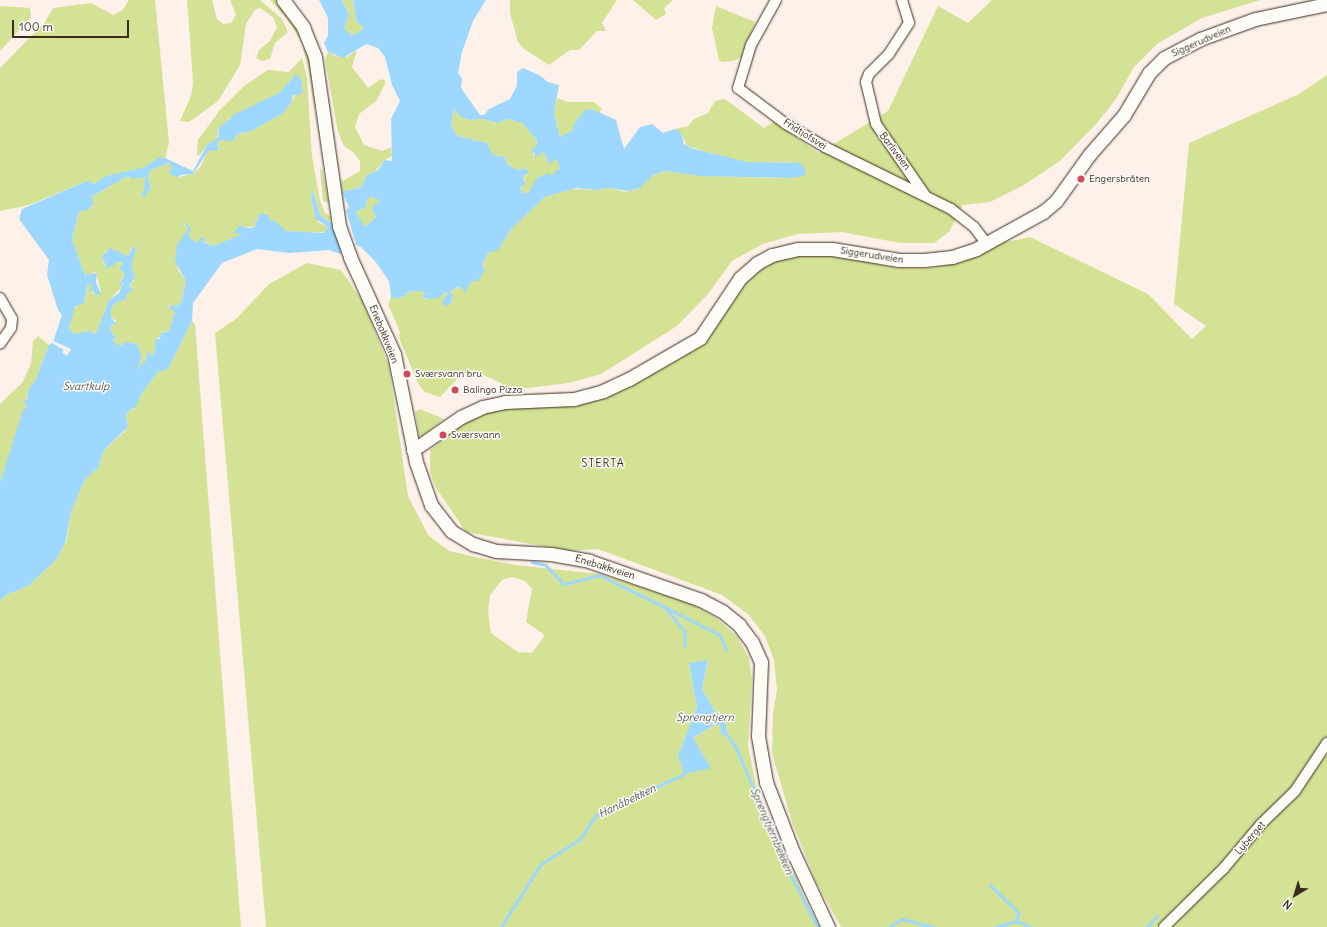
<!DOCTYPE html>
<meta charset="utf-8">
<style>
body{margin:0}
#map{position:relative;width:1327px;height:927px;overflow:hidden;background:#fdf1e9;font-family:Delius,sans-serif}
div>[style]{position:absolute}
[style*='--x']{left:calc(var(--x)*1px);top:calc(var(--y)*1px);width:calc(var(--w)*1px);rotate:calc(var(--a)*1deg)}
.green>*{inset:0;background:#d4e295}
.water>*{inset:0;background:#9ed8fe}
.pier>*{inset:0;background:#fdf1e9}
.stream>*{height:2.5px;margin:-1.25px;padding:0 1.25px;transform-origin:1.25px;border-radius:1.25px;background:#9ed8fe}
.roads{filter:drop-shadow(0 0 1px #3b2a1e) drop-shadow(0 0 1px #3b2a1e)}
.minor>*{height:10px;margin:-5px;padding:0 5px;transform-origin:5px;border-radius:5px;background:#fdfcf7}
.major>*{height:13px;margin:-6.5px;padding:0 6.5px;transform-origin:6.5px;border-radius:6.5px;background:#fdfcf7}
.dots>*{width:11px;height:11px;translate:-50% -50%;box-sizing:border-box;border:2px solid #fdfcf7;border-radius:50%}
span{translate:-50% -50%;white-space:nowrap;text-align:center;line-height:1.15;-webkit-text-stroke:3px #fdfcf7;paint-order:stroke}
.street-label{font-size:10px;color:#3b2a1e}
.poi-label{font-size:10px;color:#3b2a1e}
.left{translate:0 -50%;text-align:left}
.water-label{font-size:11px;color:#545656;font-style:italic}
.neighbourhood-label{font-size:11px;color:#3b2a1e;letter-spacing:1px}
.north{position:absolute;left:1275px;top:875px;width:40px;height:40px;-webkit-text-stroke:3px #fdfcf7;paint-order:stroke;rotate:218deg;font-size:11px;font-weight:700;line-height:16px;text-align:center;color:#3b2a1e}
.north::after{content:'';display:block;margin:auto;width:14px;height:18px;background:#3b2a1e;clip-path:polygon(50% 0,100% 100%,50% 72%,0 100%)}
.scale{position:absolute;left:12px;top:20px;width:117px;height:18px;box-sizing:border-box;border:2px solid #3b2a1e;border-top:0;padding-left:5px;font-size:12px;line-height:14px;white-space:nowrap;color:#3b2a1e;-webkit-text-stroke:3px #fdfcf7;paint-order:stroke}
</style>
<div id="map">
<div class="green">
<i style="clip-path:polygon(129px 0,155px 0,169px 143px,165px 158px,158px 158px,145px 167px,129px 172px,106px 176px,94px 184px,87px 181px,29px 205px,0 211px,0 68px,45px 22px,53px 8px,91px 3px,113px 15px,123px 10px)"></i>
<i style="clip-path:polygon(187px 0,212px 0,217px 19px,223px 24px,231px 23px,236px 15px,230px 0,260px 0,282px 19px,288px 32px,275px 43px,270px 59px,263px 61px,256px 58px,259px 50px,270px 41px,277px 27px,273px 17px,260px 8px,255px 10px,246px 24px,240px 65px,218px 101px,189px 122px,180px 121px,191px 96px,193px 83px)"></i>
<i style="clip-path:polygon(270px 0,277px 0,301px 34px,299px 38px,287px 19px)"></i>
<i style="clip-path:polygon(342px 0,353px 0,356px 21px,364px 28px,352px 36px,344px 28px,349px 15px)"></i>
<i style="clip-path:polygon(510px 0,617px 0,602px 23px,606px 31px,597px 31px,579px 50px,570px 50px,549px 65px,524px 49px,518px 42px,510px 13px)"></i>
<i style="clip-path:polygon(633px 0,673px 0,664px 8px,666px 14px,656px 20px)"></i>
<i style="clip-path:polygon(992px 0,1260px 0,1202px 18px,1157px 44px,1134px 67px,1116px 99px,1097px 123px,1060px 161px,1024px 185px,990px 202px,963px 205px,949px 232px,934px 243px,900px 243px,842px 232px,797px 234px,763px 244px,732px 261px,708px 294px,677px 326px,601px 374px,569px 383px,528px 388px,510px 387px,472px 370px,461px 375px,440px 397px,425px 392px,419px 385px,399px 338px,400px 332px,388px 304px,391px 297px,405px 296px,408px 292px,418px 291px,425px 293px,423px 299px,429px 299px,445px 292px,448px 293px,444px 301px,450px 305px,452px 297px,450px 291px,461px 286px,465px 293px,472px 281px,485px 268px,482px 265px,488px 253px,500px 247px,512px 228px,545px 197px,571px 189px,598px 190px,608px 188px,626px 192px,640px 188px,653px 175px,665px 171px,734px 177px,792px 178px,799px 163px,747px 162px,728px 158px,687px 146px,681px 133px,675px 129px,688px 126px,694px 119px,708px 113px,715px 101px,725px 99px,764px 128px,774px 122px,819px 153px,888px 111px,938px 6px,968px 23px)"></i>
<i style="clip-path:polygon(0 6px,30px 8px,31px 17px,0 51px)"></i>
<i style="clip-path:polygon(716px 6px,755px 22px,741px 57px,734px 61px,722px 62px,719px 60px,712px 28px)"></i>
<i style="clip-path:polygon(303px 48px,308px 49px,317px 128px,309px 72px)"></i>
<i style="clip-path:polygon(357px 50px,352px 67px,368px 88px,381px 79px,386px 81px,377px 100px,359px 114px,355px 127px,364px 145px,382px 151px,391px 147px,392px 156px,385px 160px,373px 174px,367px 175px,361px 187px,342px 192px,341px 182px,360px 171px,360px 161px,353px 152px,344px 146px,338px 132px,325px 60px,328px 52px,335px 56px,347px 57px)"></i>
<i style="clip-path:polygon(302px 58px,307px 78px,312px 156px,320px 201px,325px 213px,331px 217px,330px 222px,320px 215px,314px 191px,311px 197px,318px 222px,328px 227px,326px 232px,305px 233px,286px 231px,270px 220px,266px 213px,255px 222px,257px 226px,245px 227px,240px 232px,242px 235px,213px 246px,200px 239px,198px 243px,191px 239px,188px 234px,190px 228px,182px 222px,188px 229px,177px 248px,178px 270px,186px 281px,181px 302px,175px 307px,170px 304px,169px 306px,175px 312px,169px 331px,162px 332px,160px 338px,157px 337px,154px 353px,149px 356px,147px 353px,146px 361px,139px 370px,138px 366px,141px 360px,137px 344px,128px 342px,123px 346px,117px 344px,113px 340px,116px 337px,110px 331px,112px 324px,115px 325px,116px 321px,111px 317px,111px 309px,115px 303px,126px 299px,127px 294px,133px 288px,129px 284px,134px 281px,131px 266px,132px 246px,128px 256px,106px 250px,102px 259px,106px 265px,104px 268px,115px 262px,124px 263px,121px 271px,125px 275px,118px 284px,120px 286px,125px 280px,122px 287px,109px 300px,96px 334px,88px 331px,76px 334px,71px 332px,69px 328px,73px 310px,85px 300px,88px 284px,92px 285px,92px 293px,96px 295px,101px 292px,96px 272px,87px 275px,84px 273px,72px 239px,79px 212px,93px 206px,91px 197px,128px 176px,132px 179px,146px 177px,144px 190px,141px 195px,144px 197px,151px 187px,148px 177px,151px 170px,169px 163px,179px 177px,193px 174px,201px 166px,208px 150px,219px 149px,217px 143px,220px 140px,235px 139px,238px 134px,251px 131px,282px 114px,296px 94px,294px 76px,279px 93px,230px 118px,217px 130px,219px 136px,216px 140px,207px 145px,200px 155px,197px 155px,198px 140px,219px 111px,244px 86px,268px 70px,289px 72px)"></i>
<i style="clip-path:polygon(1327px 75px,1327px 927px,841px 927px,816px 882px,792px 822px,772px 753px,773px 713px,777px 690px,774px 660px,765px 636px,748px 614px,722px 595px,598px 549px,569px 551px,466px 532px,436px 488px,430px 472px,430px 451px,433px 458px,430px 450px,472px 416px,508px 405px,549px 407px,591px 401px,667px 365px,703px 341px,740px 286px,768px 263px,792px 256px,838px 255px,896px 268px,932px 268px,967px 260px,1001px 243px,1030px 237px,1148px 294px,1192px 339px,1206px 326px,1174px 304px,1189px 143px,1299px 94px)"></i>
<i style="clip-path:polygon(557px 98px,568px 102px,594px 102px,602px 109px,599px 113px,592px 109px,584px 111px,573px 130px,560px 137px,554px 113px)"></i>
<i style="clip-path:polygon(454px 109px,461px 117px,469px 120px,484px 119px,496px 123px,508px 119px,522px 123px,537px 140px,533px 157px,544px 152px,547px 154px,545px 157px,557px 159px,560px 169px,553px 176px,546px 174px,538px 178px,528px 193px,523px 193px,520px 187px,525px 181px,523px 176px,528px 174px,526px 168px,517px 170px,507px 164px,505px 157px,493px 155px,487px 143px,458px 136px,451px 126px)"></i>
<i style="clip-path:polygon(320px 169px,322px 169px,329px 203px,323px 201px)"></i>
<i style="clip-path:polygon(371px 196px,381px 202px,373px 208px,376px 217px,365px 227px,356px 212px,366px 207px,367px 199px)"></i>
<i style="clip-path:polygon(evenodd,307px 263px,341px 270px,362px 300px,389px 366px,408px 496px,428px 535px,449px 551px,475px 557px,515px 565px,599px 574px,688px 602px,715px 617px,737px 636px,749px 658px,752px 680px,748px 747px,758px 793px,818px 927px,266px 927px,215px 333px,236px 319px,269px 284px,307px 263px,512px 577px,525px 581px,532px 589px,526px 622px,545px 635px,532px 653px,518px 652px,491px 633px,488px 611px,490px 595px,502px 580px,512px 577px,307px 263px,708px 661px,702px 689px,715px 711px,724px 717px,720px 725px,716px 724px,692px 739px,697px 747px,678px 756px,697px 707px,689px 664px,708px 661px)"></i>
<i style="clip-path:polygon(192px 321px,195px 324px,241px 927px,0 927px,0 601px,6px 595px,28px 586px,55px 561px,66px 543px,71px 512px,85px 479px,98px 468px,104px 450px,124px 432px,128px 425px,126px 415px,131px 409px,134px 409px,142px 393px,158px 372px,168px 369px)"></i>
<i style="clip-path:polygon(38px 336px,49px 345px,36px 379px,27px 392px,28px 398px,25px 399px,27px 406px,0 483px,0 404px,22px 383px,31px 364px,33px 341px)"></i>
<i style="clip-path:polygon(420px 409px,444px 419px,422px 436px,419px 434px,415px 412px)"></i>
</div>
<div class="water">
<i style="clip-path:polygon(evenodd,319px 0,342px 0,349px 15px,344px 28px,352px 36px,364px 28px,356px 21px,353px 0,486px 0,473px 21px,462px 52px,458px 73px,462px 78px,461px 88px,480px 115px,484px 115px,489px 109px,510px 99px,517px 86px,517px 72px,523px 68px,539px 75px,548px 82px,559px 85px,554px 113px,560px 137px,573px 130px,573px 126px,585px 110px,592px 109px,616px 120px,624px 149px,640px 127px,652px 124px,663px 133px,675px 129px,681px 132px,684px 144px,691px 148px,747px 162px,799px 163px,805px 168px,805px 172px,804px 176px,792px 178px,700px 176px,665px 171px,653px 175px,640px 188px,629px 191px,608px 188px,598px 190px,576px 188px,545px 197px,512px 228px,498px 250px,488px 253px,482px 265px,485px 269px,478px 281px,472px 281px,465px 293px,460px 286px,450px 291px,453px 294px,451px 303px,445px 307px,442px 302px,448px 293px,445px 292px,439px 298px,429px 299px,422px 298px,425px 293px,418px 291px,408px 292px,405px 296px,395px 299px,391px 297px,389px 281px,375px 261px,361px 247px,350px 243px,340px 254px,329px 250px,289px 253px,257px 249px,222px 263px,193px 303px,192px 321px,168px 369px,158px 372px,142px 393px,135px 408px,131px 409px,126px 415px,128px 427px,104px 450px,98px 468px,85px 479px,71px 512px,65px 544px,55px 561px,28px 586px,6px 595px,0 601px,0 483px,23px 410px,27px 406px,24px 400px,28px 398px,27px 392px,36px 379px,49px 345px,53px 342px,62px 315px,58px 310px,47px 275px,49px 260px,19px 219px,22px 209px,87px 181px,94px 184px,106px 176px,145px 167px,158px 158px,165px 158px,193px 171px,207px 145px,219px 137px,218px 129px,235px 114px,279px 93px,296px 74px,302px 81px,302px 94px,293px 95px,291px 103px,282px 114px,251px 131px,238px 134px,233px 141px,220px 140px,217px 143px,219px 150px,208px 151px,193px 174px,181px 175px,178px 177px,171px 175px,169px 171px,172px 168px,169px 163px,151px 170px,148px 177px,151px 187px,145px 197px,141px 195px,144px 190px,145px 177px,132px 179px,128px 176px,91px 197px,94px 204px,87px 210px,79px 212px,72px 239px,85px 275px,97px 273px,96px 282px,101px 294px,96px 295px,91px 290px,92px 285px,88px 284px,84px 303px,75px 307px,69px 328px,74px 334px,88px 331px,96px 334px,109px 300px,119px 293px,125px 280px,121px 285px,118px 285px,125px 275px,120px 269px,123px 262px,115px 262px,114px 266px,104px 268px,106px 265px,102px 258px,103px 255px,110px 248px,128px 256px,133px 246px,136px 249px,131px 266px,135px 278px,129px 285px,133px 289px,127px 294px,126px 299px,115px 303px,111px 309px,111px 317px,117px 325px,112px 324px,110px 331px,116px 337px,113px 340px,117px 344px,123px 346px,123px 343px,128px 342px,137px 344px,142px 358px,138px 366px,139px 370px,141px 364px,146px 361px,147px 353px,150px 352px,149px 356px,154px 353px,156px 340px,154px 338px,160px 339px,161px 333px,169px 331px,175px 312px,170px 309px,170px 304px,175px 307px,181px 302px,186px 281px,175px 262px,177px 245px,188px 229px,183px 221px,191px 228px,188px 234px,191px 239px,198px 243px,200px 238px,205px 238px,204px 242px,213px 246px,243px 234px,233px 233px,239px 226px,250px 228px,257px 226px,254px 223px,258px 220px,258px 214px,267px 214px,270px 220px,275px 221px,286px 231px,324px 233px,328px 227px,316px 219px,311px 197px,313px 190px,320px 215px,331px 223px,336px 237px,342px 215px,349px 207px,342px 192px,361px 187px,367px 175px,377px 171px,385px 160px,392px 161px,391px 119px,400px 101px,392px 85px,385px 57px,378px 48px,366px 44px,343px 58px,328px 52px,324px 43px,328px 35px,328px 18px,319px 0,454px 109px,461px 117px,469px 120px,484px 119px,497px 123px,508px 119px,522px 123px,537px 140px,536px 146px,531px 150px,535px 153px,534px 158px,544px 152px,549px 164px,557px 159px,560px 169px,555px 171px,553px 176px,548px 173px,537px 178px,528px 193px,523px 193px,520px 187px,525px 185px,523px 176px,529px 173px,526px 168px,517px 170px,507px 164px,505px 157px,493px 155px,487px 143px,458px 136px,451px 126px,454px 109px,319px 0,371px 196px,381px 202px,375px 204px,372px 209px,376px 217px,365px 227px,356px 212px,366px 207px,367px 199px,371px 196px)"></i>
<i style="clip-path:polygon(708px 660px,702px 689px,715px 711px,724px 717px,727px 734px,722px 736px,720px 725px,716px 724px,693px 738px,711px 768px,684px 774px,678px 756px,697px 707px,689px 663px)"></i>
</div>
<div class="pier">
<i style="clip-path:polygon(346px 210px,357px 248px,353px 246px,342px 212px)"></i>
<i style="clip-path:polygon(53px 341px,71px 349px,67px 356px,62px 353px,64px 350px,52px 343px)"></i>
</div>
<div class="stream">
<i style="--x:532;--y:562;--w:14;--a:12"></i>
<i style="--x:546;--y:565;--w:26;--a:47"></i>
<i style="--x:564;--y:584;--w:36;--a:-14"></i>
<i style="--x:599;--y:575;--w:73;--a:25.9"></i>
<i style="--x:665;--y:607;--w:32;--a:51"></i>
<i style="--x:685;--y:632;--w:14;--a:90"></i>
<i style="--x:667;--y:608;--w:59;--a:27"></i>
<i style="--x:720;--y:635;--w:15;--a:67"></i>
<i style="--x:727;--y:734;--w:16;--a:55"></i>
<i style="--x:736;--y:747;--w:139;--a:66.7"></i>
<i style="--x:791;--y:875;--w:59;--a:62.6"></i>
<i style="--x:990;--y:885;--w:40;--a:44"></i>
<i style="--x:1019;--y:913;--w:8;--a:104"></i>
<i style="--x:501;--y:927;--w:73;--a:-57.8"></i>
<i style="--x:540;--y:865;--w:48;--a:-33"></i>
<i style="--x:580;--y:839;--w:29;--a:-56"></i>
<i style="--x:596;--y:815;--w:97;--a:-25"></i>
<i style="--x:889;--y:927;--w:15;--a:-32"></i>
<i style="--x:902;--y:919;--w:34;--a:14"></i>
<i style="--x:996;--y:927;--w:22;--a:-16"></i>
<i style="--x:1017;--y:921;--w:15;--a:23"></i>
<i style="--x:1147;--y:927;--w:15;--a:-48"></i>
</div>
<div class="roads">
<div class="minor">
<i style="--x:776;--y:0;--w:51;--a:119.1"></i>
<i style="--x:751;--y:45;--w:45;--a:106.8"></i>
<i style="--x:738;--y:88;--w:60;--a:36.9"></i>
<i style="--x:786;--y:124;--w:45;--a:30.5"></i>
<i style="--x:825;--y:147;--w:140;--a:26.2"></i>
<i style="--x:951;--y:209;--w:29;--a:38"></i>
<i style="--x:974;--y:227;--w:20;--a:53"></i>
<i style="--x:902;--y:0;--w:24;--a:73"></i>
<i style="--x:909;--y:23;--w:37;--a:123"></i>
<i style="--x:889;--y:54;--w:28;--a:135"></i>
<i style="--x:869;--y:74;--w:9;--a:111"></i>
<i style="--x:866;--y:82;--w:43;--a:76.6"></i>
<i style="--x:876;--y:124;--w:86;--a:55.4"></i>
<i style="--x:0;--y:298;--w:24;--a:60"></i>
<i style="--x:12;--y:319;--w:9;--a:96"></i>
<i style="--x:11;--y:328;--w:19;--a:125"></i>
<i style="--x:1164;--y:927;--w:84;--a:-44.5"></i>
<i style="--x:1224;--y:868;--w:57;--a:-49.9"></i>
<i style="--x:1261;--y:824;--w:47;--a:-44.1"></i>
<i style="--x:1295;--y:791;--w:58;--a:-56.3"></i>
</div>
<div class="major">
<i style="--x:283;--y:0;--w:34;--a:53"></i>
<i style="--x:303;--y:27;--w:32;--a:68"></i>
<i style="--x:315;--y:57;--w:171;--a:81.9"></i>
<i style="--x:339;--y:226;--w:33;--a:70"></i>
<i style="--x:350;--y:257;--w:107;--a:65.6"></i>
<i style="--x:394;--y:354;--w:110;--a:78.5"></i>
<i style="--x:416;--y:462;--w:46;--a:70.8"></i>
<i style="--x:431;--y:505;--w:33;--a:52"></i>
<i style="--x:451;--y:531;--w:26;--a:31"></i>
<i style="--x:473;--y:544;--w:24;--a:17"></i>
<i style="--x:496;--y:551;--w:55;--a:3.1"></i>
<i style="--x:551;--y:554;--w:39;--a:10"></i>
<i style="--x:589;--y:561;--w:119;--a:19.2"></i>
<i style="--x:701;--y:600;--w:24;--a:28"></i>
<i style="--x:722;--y:611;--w:22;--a:39"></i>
<i style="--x:739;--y:625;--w:21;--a:53"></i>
<i style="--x:752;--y:642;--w:22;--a:66"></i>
<i style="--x:761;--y:662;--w:74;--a:92.3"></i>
<i style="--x:758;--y:736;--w:47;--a:80.1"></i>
<i style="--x:766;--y:782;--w:75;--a:68.9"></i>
<i style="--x:793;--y:852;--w:83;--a:65"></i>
<i style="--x:413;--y:450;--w:58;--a:-34.5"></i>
<i style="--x:461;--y:417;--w:23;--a:-25"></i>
<i style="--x:482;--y:407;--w:24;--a:-12"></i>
<i style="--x:505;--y:402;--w:69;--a:-2.5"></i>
<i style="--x:574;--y:399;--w:30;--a:-15"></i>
<i style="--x:603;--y:391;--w:29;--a:-25"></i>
<i style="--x:629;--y:379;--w:82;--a:-30"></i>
<i style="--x:700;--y:338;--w:72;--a:-56.3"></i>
<i style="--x:740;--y:278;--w:23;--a:-41"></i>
<i style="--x:757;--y:263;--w:17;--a:-28"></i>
<i style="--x:772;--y:255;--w:26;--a:-13"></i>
<i style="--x:797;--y:249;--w:35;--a:0"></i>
<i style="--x:832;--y:249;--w:68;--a:9.3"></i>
<i style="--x:899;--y:260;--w:25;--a:0"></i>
<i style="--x:924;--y:260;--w:28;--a:-6"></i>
<i style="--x:952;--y:257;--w:25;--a:-18"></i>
<i style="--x:976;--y:249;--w:77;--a:-28.9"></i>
<i style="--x:1043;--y:212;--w:17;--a:-40"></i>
<i style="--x:1056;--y:201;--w:57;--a:-54.3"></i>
<i style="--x:1089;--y:155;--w:53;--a:-48.8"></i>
<i style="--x:1124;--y:115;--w:49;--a:-59.2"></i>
<i style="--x:1149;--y:73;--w:21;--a:-45"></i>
<i style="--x:1164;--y:58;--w:41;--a:-27.8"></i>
<i style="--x:1200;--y:39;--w:59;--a:-20"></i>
<i style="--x:1255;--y:19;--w:74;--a:-11.8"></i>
</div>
</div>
<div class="dots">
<i style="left:1081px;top:179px;background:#d1495b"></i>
<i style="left:407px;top:374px;background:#d1495b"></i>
<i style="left:455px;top:390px;background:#d1495b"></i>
<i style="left:443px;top:435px;background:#d1495b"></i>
</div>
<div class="street-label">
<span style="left:1201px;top:41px;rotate:-24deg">Siggerudveien</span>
<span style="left:805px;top:134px;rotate:32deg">Fridtjofsvei</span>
<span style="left:895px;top:151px;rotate:53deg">Barliveien</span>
<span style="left:872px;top:255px;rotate:9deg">Siggerudveien</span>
<span style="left:384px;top:334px;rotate:68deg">Enebakkveien</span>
<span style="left:605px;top:567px;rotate:17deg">Enebakkveien</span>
<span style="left:1250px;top:838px;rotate:-49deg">Lyberget</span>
</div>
<div class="poi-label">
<span class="left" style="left:1089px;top:179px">Engersbråten</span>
<span class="left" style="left:415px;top:374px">Sværsvann bru</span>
<span class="left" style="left:463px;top:390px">Balingo Pizza</span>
<span class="left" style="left:451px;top:435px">Sværsvann</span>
</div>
<div class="water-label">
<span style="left:86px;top:386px">Svartkulp</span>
<span style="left:705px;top:717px">Sprengtjern</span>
<span style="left:627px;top:801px;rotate:-26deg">Hanåbekken</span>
<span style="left:772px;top:831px;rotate:67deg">Sprengtjernbekken</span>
</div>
<div class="neighbourhood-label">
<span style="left:603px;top:463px">STERTA</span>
</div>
<div class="north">N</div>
<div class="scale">100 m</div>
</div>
